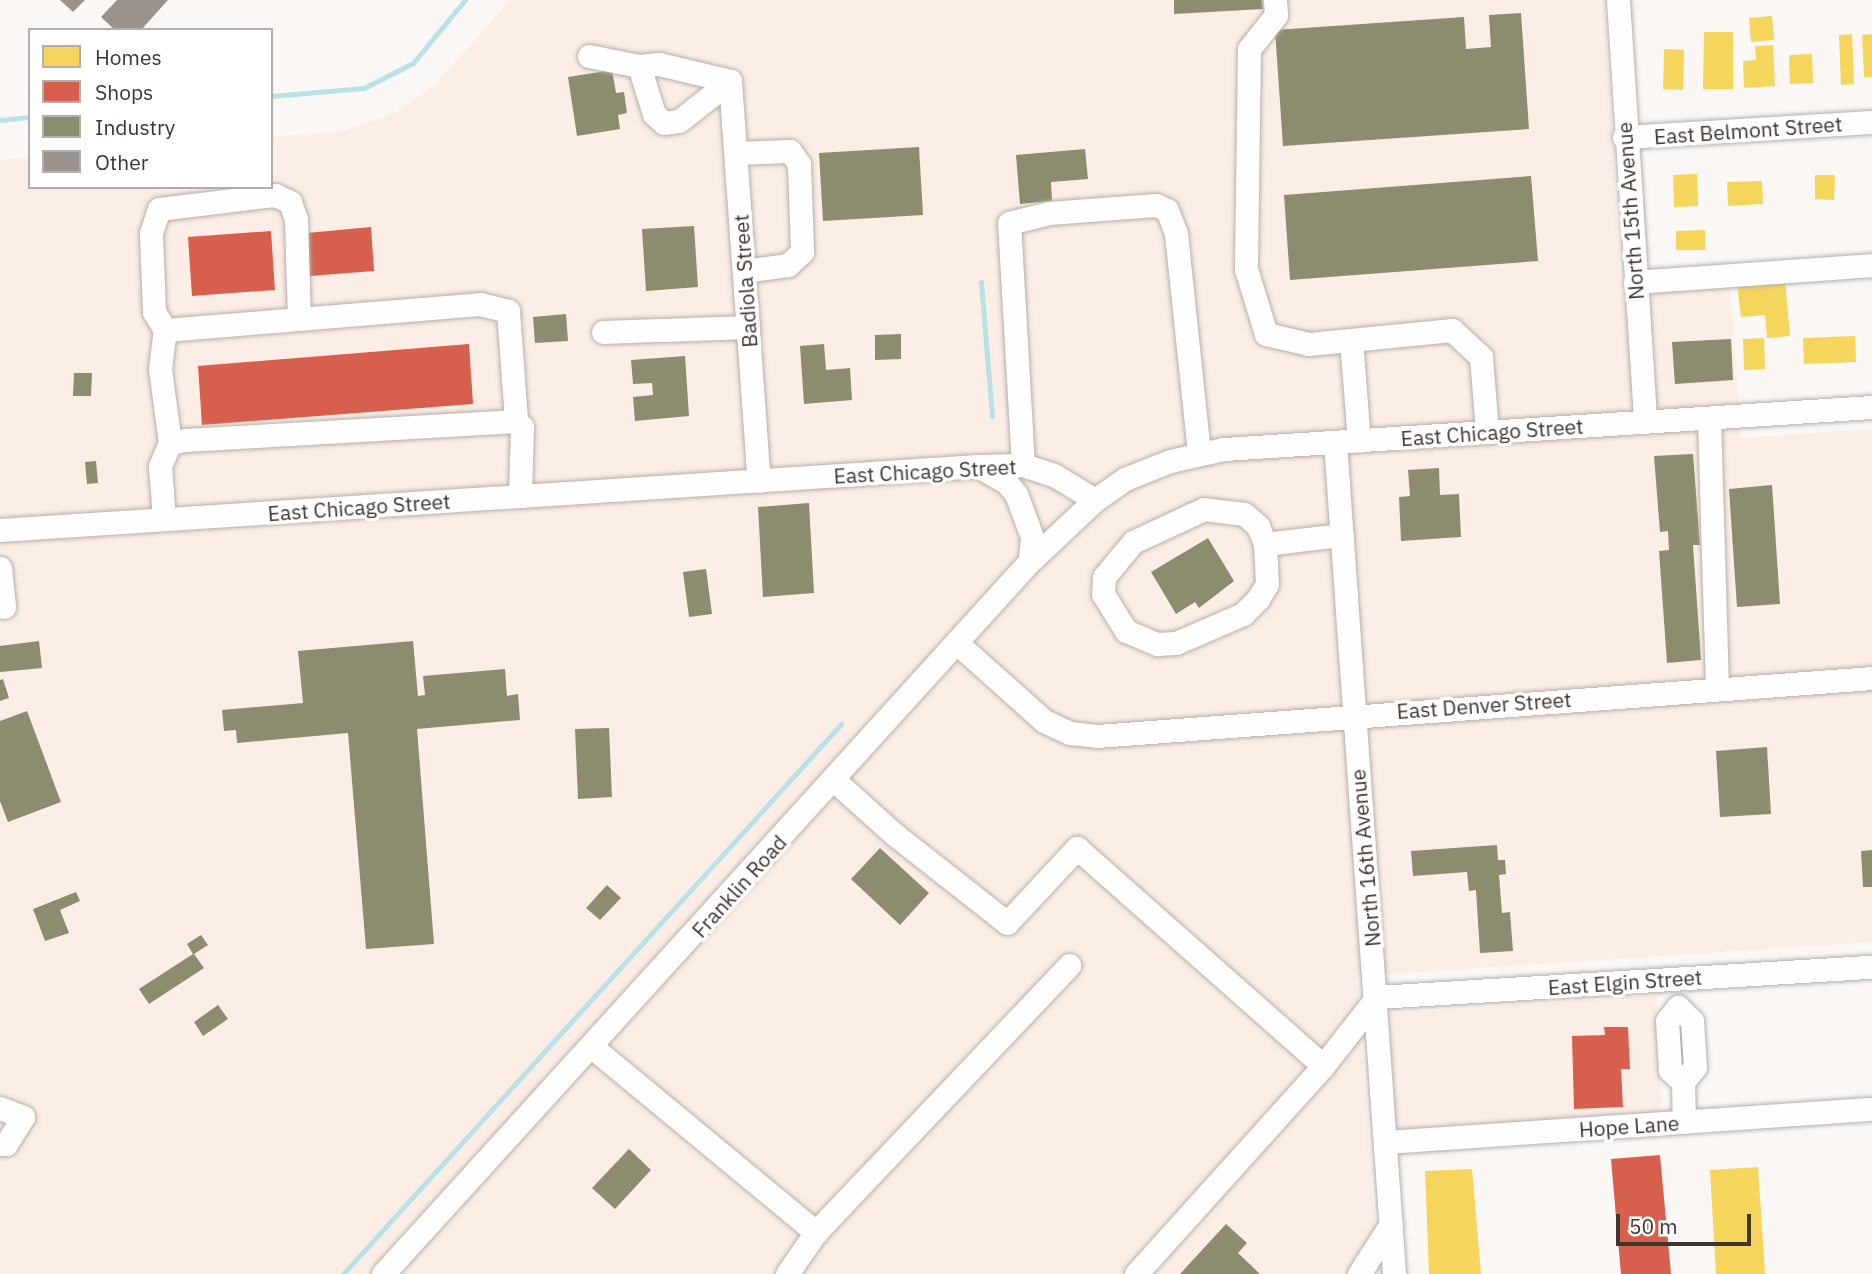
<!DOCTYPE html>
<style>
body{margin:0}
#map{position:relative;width:1872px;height:1274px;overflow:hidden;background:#faf7f5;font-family:"IBM Plex Sans",sans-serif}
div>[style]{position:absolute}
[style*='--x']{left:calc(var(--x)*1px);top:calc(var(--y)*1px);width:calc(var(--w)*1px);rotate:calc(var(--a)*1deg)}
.built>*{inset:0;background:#fceee6}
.homes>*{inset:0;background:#f6d55c}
.shops>*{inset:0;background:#d6604d}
.industry>*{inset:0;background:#8c8c6e}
.stream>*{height:5px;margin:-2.5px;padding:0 2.5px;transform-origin:2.5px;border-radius:2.5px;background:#b9e1e6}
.building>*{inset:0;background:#9a928d}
.roads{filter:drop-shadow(0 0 2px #b6b0ab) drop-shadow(0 0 2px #b6b0ab)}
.minor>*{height:23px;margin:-11.5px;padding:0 11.5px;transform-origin:11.5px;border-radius:11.5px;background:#fefefe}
span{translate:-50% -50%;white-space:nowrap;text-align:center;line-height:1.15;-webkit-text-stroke:7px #fff;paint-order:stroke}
.street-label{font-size:21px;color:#40342e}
.legend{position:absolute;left:28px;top:28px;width:245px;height:161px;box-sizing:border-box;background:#fff;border:2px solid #b3aeab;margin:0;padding:9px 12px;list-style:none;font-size:21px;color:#40342e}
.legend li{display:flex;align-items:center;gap:14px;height:35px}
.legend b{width:35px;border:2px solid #b3aeab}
.scale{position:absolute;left:1616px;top:1214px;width:135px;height:32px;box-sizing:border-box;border:4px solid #40342e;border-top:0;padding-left:9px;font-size:21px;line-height:24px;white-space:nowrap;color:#40342e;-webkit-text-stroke:5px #fff;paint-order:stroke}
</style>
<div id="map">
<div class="built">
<i style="clip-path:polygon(510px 0,1604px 0,1621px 291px,1730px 282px,1741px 438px,1872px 429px,1872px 942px,1357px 976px,1378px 1274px,0 1274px,0 160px,30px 157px,30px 187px,271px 187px,271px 137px,347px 130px,397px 112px,437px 83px)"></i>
<i style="clip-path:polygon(1657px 995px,1661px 1112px,1397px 1130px,1388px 1014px)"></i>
</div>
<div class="homes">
<i style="clip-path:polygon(1772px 16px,1774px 40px,1751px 42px,1749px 18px)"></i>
<i style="clip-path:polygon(1704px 32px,1733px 32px,1733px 89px,1703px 89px)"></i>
<i style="clip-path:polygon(1852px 34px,1854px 84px,1841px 85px,1839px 35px)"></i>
<i style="clip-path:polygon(1872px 34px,1872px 77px,1864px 77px,1862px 35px)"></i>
<i style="clip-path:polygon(1773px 45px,1775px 86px,1744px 88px,1743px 61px,1756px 60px,1755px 46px)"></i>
<i style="clip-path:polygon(1664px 49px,1684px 50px,1683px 90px,1663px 89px)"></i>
<i style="clip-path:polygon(1812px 54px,1813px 83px,1790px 84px,1789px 55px)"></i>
<i style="clip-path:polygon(1697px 174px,1698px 206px,1674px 207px,1673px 175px)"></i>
<i style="clip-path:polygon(1815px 175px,1835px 175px,1834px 200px,1815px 199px)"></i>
<i style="clip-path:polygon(1762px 181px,1763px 204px,1728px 206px,1727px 182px)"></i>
<i style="clip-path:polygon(1705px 230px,1705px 250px,1676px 250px,1676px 231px)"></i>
<i style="clip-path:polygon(1785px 280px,1790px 336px,1767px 338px,1765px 315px,1741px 317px,1737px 284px)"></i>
<i style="clip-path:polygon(1855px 336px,1856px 362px,1804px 364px,1803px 338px)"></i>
<i style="clip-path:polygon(1764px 338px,1765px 369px,1744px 370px,1743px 339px)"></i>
<i style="clip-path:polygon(1758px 1167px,1765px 1274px,1716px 1274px,1710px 1170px)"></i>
<i style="clip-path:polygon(1472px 1169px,1481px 1274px,1429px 1274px,1425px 1171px)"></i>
</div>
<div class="shops">
<i style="clip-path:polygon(371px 227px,374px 271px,310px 276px,307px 233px)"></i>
<i style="clip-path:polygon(271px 231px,275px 290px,192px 296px,188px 237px)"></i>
<i style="clip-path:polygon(469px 344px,473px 404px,202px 425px,198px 366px)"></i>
<i style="clip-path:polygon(1604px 1027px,1628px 1027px,1630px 1069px,1621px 1069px,1623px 1107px,1574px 1109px,1572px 1036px,1605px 1035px)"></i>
<i style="clip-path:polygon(1660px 1155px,1671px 1274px,1621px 1274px,1611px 1159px)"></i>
</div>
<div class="industry">
<i style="clip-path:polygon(1174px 0,1262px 0,1263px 9px,1174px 14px)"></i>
<i style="clip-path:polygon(1521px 13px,1529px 129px,1283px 146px,1275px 30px,1464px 17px,1466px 49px,1491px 47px,1489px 15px)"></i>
<i style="clip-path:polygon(612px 70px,616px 93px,624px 92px,627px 113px,618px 115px,620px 129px,577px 136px,568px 77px)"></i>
<i style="clip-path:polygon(919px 147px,923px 215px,823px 221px,819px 153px)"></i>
<i style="clip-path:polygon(1085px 149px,1088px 179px,1051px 182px,1052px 201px,1020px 204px,1016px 155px)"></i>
<i style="clip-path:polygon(1531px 176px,1538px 261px,1290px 280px,1284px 195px)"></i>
<i style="clip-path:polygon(694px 226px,698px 287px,646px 291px,642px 229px)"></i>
<i style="clip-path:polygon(566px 314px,568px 341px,535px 343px,533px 317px)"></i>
<i style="clip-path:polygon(901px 334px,901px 359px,875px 360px,875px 335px)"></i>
<i style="clip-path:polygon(1731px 339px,1733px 380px,1675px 384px,1672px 342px)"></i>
<i style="clip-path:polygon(824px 344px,826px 370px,850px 368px,852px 400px,804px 404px,800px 346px)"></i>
<i style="clip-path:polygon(685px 356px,689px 416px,635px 421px,633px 397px,653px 395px,652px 383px,633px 384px,631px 360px)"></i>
<i style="clip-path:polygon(74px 373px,92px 373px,91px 396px,73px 396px)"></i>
<i style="clip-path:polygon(1693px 454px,1700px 545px,1693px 545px,1701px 660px,1667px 663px,1659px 551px,1669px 550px,1668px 531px,1660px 532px,1654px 456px)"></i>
<i style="clip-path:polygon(96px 461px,98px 483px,87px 484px,85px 462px)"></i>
<i style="clip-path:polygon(1439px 468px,1440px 495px,1459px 494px,1461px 537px,1401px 541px,1399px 497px,1410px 496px,1408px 470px)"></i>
<i style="clip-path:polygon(1772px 485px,1780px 604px,1737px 607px,1729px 489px)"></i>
<i style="clip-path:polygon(809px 503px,814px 593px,763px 597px,758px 507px)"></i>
<i style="clip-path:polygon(1208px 538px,1234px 581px,1199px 608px,1195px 602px,1176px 614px,1151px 572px)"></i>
<i style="clip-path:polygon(706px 569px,712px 614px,689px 617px,683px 572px)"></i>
<i style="clip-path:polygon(39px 641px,42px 668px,0 672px,0 646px)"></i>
<i style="clip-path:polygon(413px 641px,418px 696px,425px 695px,423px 676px,505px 669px,507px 696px,518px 694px,520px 720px,417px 729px,434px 944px,366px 949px,348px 733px,237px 743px,236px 730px,224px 731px,222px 710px,303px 703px,298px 651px)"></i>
<i style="clip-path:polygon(3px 679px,9px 698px,0 701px,0 680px)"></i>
<i style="clip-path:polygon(27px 711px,61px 802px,8px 822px,0 801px,0 721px)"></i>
<i style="clip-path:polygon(609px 728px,612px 797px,578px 799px,575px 729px)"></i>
<i style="clip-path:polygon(1767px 747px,1771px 814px,1720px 817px,1716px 751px)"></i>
<i style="clip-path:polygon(1497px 845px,1498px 860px,1505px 860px,1506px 874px,1499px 875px,1502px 913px,1510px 912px,1513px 951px,1480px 953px,1476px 890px,1469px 891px,1467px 872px,1413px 876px,1411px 851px)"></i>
<i style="clip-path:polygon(880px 848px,929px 893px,900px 925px,851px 879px)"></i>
<i style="clip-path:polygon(1872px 850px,1872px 887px,1863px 887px,1861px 851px)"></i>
<i style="clip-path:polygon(607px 885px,621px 898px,600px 920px,586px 908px)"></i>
<i style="clip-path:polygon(76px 892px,80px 901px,60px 910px,69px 933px,45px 941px,33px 909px)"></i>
<i style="clip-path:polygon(201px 935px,208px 945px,194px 954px,204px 968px,149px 1004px,139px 989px,193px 954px,187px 944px)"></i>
<i style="clip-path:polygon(218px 1005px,228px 1019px,203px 1036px,194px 1022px)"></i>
<i style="clip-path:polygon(629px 1149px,651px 1170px,615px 1209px,592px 1188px)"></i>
<i style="clip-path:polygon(1226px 1224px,1247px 1243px,1238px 1253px,1260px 1274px,1180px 1274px)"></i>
</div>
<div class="stream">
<i style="--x:271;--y:96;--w:93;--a:-4.9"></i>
<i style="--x:364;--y:88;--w:55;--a:-27"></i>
<i style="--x:413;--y:63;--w:82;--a:-50.5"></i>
<i style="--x:0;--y:120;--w:30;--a:-6"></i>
<i style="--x:981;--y:282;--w:135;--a:85.3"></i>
<i style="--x:343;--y:1274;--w:742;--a:-47.84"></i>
</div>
<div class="building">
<i style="clip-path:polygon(60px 0,85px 0,73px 12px)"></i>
<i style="clip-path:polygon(117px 0,168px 0,141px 30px,115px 30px,101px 17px)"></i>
</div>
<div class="roads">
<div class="minor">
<i style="--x:1275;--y:0;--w:15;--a:86"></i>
<i style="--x:1276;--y:15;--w:43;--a:128.5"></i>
<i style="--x:1249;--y:49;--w:220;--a:90.8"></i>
<i style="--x:1246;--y:269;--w:68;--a:72.9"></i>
<i style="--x:1266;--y:334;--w:44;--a:13.1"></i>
<i style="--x:1309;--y:344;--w:144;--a:-5.6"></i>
<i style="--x:1452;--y:330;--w:40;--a:43"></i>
<i style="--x:1481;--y:357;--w:75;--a:85.4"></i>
<i style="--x:1618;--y:0;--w:423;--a:86.3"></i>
<i style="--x:589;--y:56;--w:51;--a:11.3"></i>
<i style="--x:639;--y:66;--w:20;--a:-6"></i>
<i style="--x:659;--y:64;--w:73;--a:13.5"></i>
<i style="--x:639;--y:66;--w:50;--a:72.6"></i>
<i style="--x:654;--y:114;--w:13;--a:42"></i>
<i style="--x:664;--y:123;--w:15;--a:-8"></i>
<i style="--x:679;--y:121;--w:65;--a:-38.1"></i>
<i style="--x:730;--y:81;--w:401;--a:85.9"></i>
<i style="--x:1624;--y:137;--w:248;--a:-3.5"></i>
<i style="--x:736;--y:153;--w:54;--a:-2.1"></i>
<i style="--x:790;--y:151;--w:16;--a:55"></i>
<i style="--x:799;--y:164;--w:88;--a:88"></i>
<i style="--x:802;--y:252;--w:19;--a:137"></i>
<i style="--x:788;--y:265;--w:44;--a:172.2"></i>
<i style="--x:1635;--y:282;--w:238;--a:-4.1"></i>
<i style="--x:165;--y:330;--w:21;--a:-121"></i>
<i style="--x:154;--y:312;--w:79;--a:-92.2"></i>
<i style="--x:151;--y:233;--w:25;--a:-72"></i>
<i style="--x:159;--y:209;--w:117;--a:-6.9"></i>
<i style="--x:275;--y:195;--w:17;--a:25"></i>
<i style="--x:290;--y:202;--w:18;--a:71"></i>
<i style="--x:296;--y:219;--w:100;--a:88.3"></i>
<i style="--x:603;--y:332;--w:145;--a:-2"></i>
<i style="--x:1351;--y:340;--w:101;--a:85.5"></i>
<i style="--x:1709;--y:418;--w:271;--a:88.3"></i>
<i style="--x:1335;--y:442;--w:834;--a:85.94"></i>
<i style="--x:170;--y:443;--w:75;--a:-97.7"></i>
<i style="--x:160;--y:369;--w:39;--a:-83"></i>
<i style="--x:165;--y:330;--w:316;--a:-4.7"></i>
<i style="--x:480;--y:304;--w:29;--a:14"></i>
<i style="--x:508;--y:311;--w:110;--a:85.8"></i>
<i style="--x:1023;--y:465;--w:242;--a:-93.3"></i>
<i style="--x:1009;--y:223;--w:41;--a:-14"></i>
<i style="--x:1049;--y:213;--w:107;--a:-4.3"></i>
<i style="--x:1156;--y:205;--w:12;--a:24"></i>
<i style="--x:1167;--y:210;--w:26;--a:69"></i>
<i style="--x:1176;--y:234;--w:220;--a:84"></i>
<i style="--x:978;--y:466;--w:34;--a:30"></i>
<i style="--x:1007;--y:483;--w:14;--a:51"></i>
<i style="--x:1016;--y:494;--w:46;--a:69.6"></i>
<i style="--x:1032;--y:537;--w:24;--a:95"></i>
<i style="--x:164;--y:519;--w:53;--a:-94.3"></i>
<i style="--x:160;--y:466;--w:25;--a:-67"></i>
<i style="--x:170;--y:443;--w:16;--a:-11"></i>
<i style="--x:186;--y:440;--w:331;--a:-3.3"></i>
<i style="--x:516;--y:421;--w:8;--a:45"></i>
<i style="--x:522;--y:427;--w:69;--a:91.7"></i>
<i style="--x:0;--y:530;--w:980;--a:-3.74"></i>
<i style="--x:978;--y:466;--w:45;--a:-1.3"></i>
<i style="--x:1023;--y:465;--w:33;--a:18"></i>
<i style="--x:1054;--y:475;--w:48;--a:31.4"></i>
<i style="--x:1265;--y:544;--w:19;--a:-111"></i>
<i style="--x:1258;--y:526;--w:18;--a:-139"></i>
<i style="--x:1244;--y:514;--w:40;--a:-172.9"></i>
<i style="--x:1204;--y:509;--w:78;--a:155.1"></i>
<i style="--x:1133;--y:542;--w:45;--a:129.6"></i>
<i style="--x:1104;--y:577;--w:17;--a:93"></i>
<i style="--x:1103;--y:594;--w:44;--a:58.1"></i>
<i style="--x:1126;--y:631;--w:34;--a:23"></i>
<i style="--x:1157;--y:644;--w:19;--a:-3"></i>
<i style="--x:1176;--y:643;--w:73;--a:-23.4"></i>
<i style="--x:1243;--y:614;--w:21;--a:-45"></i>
<i style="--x:1258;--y:599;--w:17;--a:-59"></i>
<i style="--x:1267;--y:584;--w:40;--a:-92.9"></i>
<i style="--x:1265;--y:544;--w:77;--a:-6.8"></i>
<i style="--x:0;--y:568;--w:39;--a:84"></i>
<i style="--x:958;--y:644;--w:115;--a:41.8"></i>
<i style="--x:1044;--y:721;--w:29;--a:25"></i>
<i style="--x:1070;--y:733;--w:27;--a:6"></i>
<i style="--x:1097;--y:736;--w:777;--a:-4.28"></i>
<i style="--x:835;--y:781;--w:79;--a:41.9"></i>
<i style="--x:894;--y:834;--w:144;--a:38.2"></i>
<i style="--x:1007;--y:923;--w:103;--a:-47"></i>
<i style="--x:1077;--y:848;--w:329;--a:41.5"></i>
<i style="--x:592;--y:1047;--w:291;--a:39.6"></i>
<i style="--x:816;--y:1232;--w:368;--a:-46.5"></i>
<i style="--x:1683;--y:1082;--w:18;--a:-137"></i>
<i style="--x:1670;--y:1070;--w:49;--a:-93.5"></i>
<i style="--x:1667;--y:1021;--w:18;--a:-52"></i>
<i style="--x:1678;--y:1007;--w:20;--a:45"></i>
<i style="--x:1692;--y:1021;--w:46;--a:86.3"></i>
<i style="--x:1695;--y:1067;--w:19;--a:129"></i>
<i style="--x:1683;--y:1082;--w:40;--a:88.6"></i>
<i style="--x:0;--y:1108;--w:25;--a:21"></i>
<i style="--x:23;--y:1117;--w:32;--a:122"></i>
<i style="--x:6;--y:1144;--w:6;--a:180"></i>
<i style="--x:1386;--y:1142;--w:487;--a:-3.9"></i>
<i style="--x:383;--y:1274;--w:963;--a:-47.78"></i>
<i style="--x:1030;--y:561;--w:89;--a:-43.2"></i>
<i style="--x:1095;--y:500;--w:37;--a:-35"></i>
<i style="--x:1125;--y:479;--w:48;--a:-21.8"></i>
<i style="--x:1170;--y:461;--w:55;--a:-12.5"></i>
<i style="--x:1224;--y:449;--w:649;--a:-3.71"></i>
<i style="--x:787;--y:1274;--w:51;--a:-55.4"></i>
<i style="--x:1136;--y:1274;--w:280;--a:-48"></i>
<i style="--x:1323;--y:1066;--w:88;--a:-52"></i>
<i style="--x:1377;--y:997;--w:496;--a:-3.5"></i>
<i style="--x:1359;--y:1274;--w:59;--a:-57.4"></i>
</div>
</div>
<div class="street-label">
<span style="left:1748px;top:130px;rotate:-4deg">East Belmont Street</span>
<span style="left:1630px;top:211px;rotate:-94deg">North 15th Avenue</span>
<span style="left:745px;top:281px;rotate:-94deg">Badiola Street</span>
<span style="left:1492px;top:432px;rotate:-4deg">East Chicago Street</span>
<span style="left:925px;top:471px;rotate:-3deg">East Chicago Street</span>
<span style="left:359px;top:507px;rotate:-4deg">East Chicago Street</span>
<span style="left:1484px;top:705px;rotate:-4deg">East Denver Street</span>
<span style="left:1365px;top:858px;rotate:-95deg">North 16th Avenue</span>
<span style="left:739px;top:886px;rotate:-48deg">Franklin Road</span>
<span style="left:1625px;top:982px;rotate:-4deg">East Elgin Street</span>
<span style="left:1629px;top:1126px;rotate:-4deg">Hope Lane</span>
</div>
<ul class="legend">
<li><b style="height:19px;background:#f6d55c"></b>Homes</li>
<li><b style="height:19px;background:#d6604d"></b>Shops</li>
<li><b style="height:19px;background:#8c8c6e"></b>Industry</li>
<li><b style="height:19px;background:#9a928d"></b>Other</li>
</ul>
<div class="scale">50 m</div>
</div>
